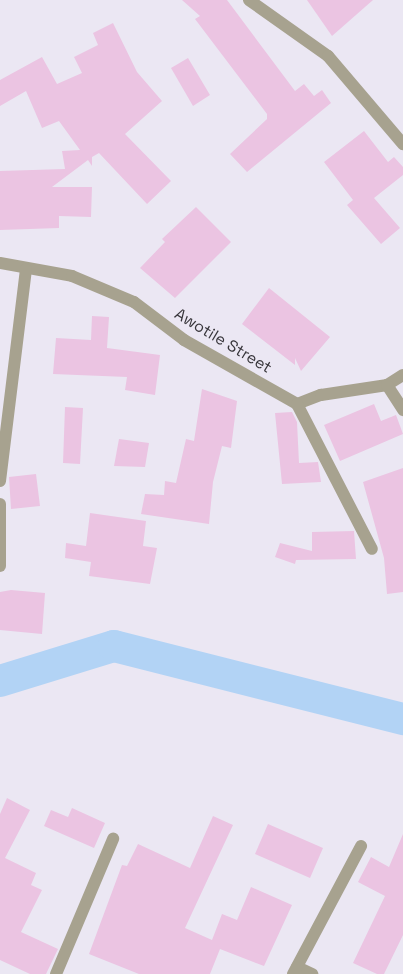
<!DOCTYPE html>
<style>
body{margin:0}
#map{position:relative;width:403px;height:974px;overflow:hidden;background:#ebe7f3;font-family:"Space Grotesk",sans-serif}
div>[style]{position:absolute}
[style*='--x']{left:calc(var(--x)*1px);top:calc(var(--y)*1px);width:calc(var(--w)*1px);rotate:calc(var(--a)*1deg)}
.river>*{height:32px;margin:-16px;padding:0 16px;transform-origin:16px;border-radius:16px;background:#b2d3f5}
.building>*{inset:0;background:#ebc4e2}
.minor>*{height:12px;margin:-6px;padding:0 6px;transform-origin:6px;border-radius:6px;background:#a7a28f}
span{translate:-50% -50%;white-space:nowrap;text-align:center;line-height:1.15;-webkit-text-stroke:5px #ebe7f3;paint-order:stroke}
.street-label{font-size:16px;color:#37353a}
</style>
<div id="map">
<div class="river">
<i style="--x:0;--y:681;--w:119;--a:-17.1"></i>
<i style="--x:114;--y:646;--w:298;--a:14.2"></i>
</div>
<div class="building">
<i style="clip-path:polygon(182px 0,227px 0,295px 91px,304px 84px,314px 96px,322px 90px,331px 103px,247px 172px,230px 154px,267px 119px,267px 114px,195px 19px,200px 16px)"></i>
<i style="clip-path:polygon(307px 0,373px 0,332px 36px)"></i>
<i style="clip-path:polygon(113px 23px,137px 72px,162px 101px,125px 134px,171px 181px,147px 204px,99px 153px,92px 157px,92px 166px,88px 160px,52px 187px,92px 187px,91px 217px,59px 216px,59px 228px,0 230px,0 171px,65px 169px,62px 151px,80px 150px,59px 121px,42px 128px,26px 91px,0 106px,0 80px,42px 57px,57px 84px,82px 73px,74px 57px,98px 45px,93px 33px)"></i>
<i style="clip-path:polygon(188px 58px,210px 95px,193px 106px,171px 68px)"></i>
<i style="clip-path:polygon(364px 131px,388px 162px,394px 157px,403px 167px,403px 175px,374px 198px,400px 228px,381px 244px,347px 205px,353px 200px,324px 162px)"></i>
<i style="clip-path:polygon(196px 207px,231px 242px,175px 298px,140px 268px,165px 242px,162px 239px)"></i>
<i style="clip-path:polygon(269px 288px,330px 337px,301px 371px,295px 358px,295px 365px,242px 324px)"></i>
<i style="clip-path:polygon(92px 316px,109px 317px,107px 348px,160px 355px,155px 395px,125px 390px,127px 377px,53px 374px,56px 338px,91px 340px)"></i>
<i style="clip-path:polygon(202px 389px,237px 401px,231px 448px,222px 446px,213px 482px,209px 524px,141px 514px,145px 494px,164px 495px,165px 481px,176px 483px,186px 439px,194px 441px)"></i>
<i style="clip-path:polygon(374px 404px,381px 421px,396px 415px,403px 434px,340px 461px,324px 425px)"></i>
<i style="clip-path:polygon(65px 407px,83px 408px,80px 464px,63px 463px)"></i>
<i style="clip-path:polygon(292px 412px,297px 422px,299px 463px,318px 462px,321px 482px,282px 484px,275px 413px)"></i>
<i style="clip-path:polygon(119px 439px,149px 443px,145px 467px,114px 466px)"></i>
<i style="clip-path:polygon(403px 468px,403px 592px,387px 594px,384px 558px,363px 482px)"></i>
<i style="clip-path:polygon(36px 474px,40px 506px,11px 509px,9px 477px)"></i>
<i style="clip-path:polygon(90px 513px,146px 521px,143px 546px,157px 548px,150px 584px,89px 576px,91px 562px,65px 558px,66px 543px,86px 546px)"></i>
<i style="clip-path:polygon(354px 531px,356px 559px,296px 560px,295px 564px,275px 557px,280px 543px,312px 551px,312px 532px)"></i>
<i style="clip-path:polygon(11px 590px,45px 593px,42px 634px,0 630px,0 592px)"></i>
<i style="clip-path:polygon(7px 798px,30px 810px,5px 858px,36px 873px,31px 885px,42px 890px,21px 932px,58px 949px,46px 974px,30px 974px,0 960px,0 814px)"></i>
<i style="clip-path:polygon(72px 808px,105px 823px,94px 848px,44px 826px,51px 810px,68px 817px)"></i>
<i style="clip-path:polygon(213px 816px,233px 825px,185px 928px,212px 940px,222px 914px,237px 920px,251px 887px,292px 905px,264px 966px,220px 949px,210px 974px,139px 974px,89px 954px,122px 865px,127px 866px,138px 844px,190px 868px)"></i>
<i style="clip-path:polygon(268px 824px,323px 848px,310px 878px,255px 854px)"></i>
<i style="clip-path:polygon(403px 834px,403px 935px,384px 974px,377px 974px,353px 963px,385px 896px,358px 882px,371px 857px,389px 867px)"></i>
</div>
<div class="minor">
<i style="--x:249;--y:0;--w:97;--a:35.3"></i>
<i style="--x:328;--y:56;--w:116;--a:49.6"></i>
<i style="--x:0;--y:263;--w:73;--a:10.2"></i>
<i style="--x:72;--y:276;--w:67;--a:22.8"></i>
<i style="--x:134;--y:302;--w:63;--a:37.2"></i>
<i style="--x:184;--y:340;--w:130;--a:29.5"></i>
<i style="--x:297;--y:404;--w:26;--a:-21"></i>
<i style="--x:321;--y:395;--w:67;--a:-8.6"></i>
<i style="--x:387;--y:385;--w:19;--a:-32"></i>
<i style="--x:387;--y:385;--w:30;--a:57"></i>
<i style="--x:297;--y:404;--w:163;--a:62.7"></i>
<i style="--x:0;--y:481;--w:213;--a:-83"></i>
<i style="--x:0;--y:504;--w:62;--a:90"></i>
<i style="--x:297;--y:967;--w:17;--a:25"></i>
<i style="--x:56;--y:974;--w:147;--a:-67.1"></i>
<i style="--x:293;--y:974;--w:145;--a:-62"></i>
</div>
<div class="street-label">
<span style="left:223px;top:341px;rotate:31deg">Awotile Street</span>
</div>
</div>
